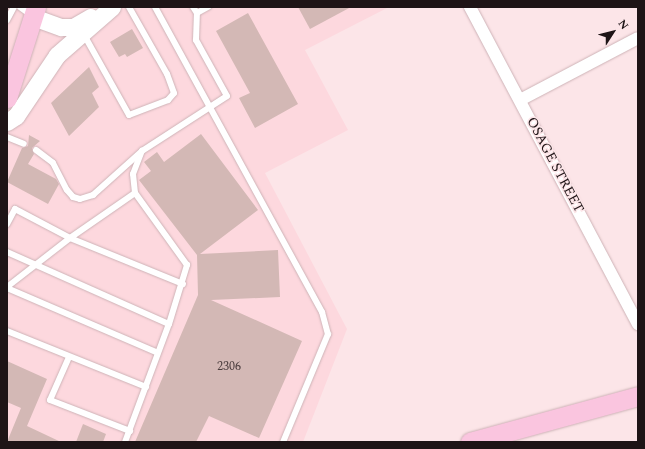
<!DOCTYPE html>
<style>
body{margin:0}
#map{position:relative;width:645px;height:449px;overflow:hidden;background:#fce5e8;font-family:Spectral,serif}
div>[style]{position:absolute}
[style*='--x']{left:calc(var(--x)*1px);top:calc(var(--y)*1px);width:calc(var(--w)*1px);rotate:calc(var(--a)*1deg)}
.built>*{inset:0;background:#fdd8de}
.building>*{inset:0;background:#d3b8b5}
.roads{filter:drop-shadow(0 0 1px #ceb3b7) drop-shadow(0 0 1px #ceb3b7)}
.lane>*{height:6px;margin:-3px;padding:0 3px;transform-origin:3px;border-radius:3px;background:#fff}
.street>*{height:12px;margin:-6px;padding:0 6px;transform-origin:6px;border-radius:6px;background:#fff}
.secondary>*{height:17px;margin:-8.5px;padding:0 8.5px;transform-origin:8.5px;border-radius:8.5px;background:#fff}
.primary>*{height:19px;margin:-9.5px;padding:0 9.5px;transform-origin:9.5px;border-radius:9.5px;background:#fac5df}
span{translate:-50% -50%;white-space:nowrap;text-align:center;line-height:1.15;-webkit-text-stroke:3px #fce5e8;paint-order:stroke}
.number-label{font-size:12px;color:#4b3d3e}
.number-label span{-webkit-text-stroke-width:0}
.street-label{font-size:14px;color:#1e1416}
.frame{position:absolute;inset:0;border:8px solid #1e1416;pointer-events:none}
.north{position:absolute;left:593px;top:12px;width:40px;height:40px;-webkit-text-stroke:3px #fce5e8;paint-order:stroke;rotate:54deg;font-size:11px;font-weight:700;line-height:16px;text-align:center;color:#1e1416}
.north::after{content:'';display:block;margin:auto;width:14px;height:18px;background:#1e1416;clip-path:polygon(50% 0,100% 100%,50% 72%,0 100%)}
</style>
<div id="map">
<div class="built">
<i style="clip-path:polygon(7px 7px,389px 7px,305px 50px,348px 130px,265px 173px,347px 329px,303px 442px,7px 442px)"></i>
</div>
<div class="building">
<i style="clip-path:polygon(298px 7px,351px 7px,310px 29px)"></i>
<i style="clip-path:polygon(248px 13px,298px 104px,255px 128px,239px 98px,250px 93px,216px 31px)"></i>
<i style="clip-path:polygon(132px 29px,143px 48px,127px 57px,125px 54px,119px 57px,110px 42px)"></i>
<i style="clip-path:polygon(89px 67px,99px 87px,92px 93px,99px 107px,69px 136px,51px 103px)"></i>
<i style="clip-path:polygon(201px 134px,258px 210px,200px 254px,278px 250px,280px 297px,211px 300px,302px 341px,259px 438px,209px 416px,196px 442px,135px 442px,198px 295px,197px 255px,139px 180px,151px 171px,144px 162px,157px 152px,164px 162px)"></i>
<i style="clip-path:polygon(29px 135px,40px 141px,32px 148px,34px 154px,28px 164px,56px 179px,59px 184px,48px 204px,7px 182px,22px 148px,28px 146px)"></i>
<i style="clip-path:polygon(7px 361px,47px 379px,27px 426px,61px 442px,7px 442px,21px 408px,7px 402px)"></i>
<i style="clip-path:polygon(83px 424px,106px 434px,103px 442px,76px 442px)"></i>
</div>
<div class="roads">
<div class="lane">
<i style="--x:20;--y:7;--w:14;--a:36"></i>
<i style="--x:155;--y:7;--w:348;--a:61.3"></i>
<i style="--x:322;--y:312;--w:23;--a:75"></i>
<i style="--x:328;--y:334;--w:117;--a:112.6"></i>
<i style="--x:197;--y:13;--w:13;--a:-29"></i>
<i style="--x:7;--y:20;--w:15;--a:-62"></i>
<i style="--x:83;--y:33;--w:94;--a:60.7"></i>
<i style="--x:129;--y:115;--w:42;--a:-21"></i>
<i style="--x:168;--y:100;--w:9;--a:-49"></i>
<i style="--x:174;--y:93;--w:20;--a:-110"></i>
<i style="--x:167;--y:74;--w:77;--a:-119.6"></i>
<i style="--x:7;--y:137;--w:18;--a:22"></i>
<i style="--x:36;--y:150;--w:21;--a:37"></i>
<i style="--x:53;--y:163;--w:30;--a:63"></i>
<i style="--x:67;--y:190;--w:9;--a:49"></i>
<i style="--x:73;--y:197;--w:7;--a:16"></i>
<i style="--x:80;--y:199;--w:14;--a:-17"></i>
<i style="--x:93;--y:195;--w:64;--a:-41.9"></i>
<i style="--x:7;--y:224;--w:17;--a:-62"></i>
<i style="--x:15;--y:209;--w:62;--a:27.8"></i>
<i style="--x:70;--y:238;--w:122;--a:22.2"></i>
<i style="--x:7;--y:252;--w:177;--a:24"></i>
<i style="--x:7;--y:287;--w:80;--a:-37.9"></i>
<i style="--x:70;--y:238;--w:79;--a:-34.7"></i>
<i style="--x:135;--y:193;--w:19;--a:-96"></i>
<i style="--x:133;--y:174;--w:25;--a:-69"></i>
<i style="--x:142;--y:151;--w:101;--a:-32.9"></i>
<i style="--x:227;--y:96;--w:64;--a:-119"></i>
<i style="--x:196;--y:40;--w:27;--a:-88"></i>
<i style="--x:197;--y:13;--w:7;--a:-124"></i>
<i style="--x:7;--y:288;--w:164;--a:23.3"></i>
<i style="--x:7;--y:331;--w:150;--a:21.9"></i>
<i style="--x:69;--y:357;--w:47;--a:113.8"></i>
<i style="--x:50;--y:400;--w:86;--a:21.2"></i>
<i style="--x:125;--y:442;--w:126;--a:-69.6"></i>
<i style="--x:169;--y:324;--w:62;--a:-73"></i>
<i style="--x:187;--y:265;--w:89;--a:-125.8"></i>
</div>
<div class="street">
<i style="--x:470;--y:7;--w:359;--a:62.1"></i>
<i style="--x:520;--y:100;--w:133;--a:-27.7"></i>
</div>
<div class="secondary">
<i style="--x:33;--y:17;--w:30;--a:20"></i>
<i style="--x:61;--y:27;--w:12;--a:0"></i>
<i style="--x:73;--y:27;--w:20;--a:-30"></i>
<i style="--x:7;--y:122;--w:11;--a:-34"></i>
<i style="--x:16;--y:116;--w:73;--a:-56.1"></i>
<i style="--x:57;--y:55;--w:73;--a:-41.1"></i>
</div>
<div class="primary">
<i style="--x:7;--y:98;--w:96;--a:-72.3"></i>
<i style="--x:470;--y:442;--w:174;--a:-15.3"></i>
</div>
</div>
<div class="number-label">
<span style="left:229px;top:367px">2306</span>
</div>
<div class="street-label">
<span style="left:555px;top:165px;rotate:62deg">OSAGE STREET</span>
</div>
<div class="frame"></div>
<div class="north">N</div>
</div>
